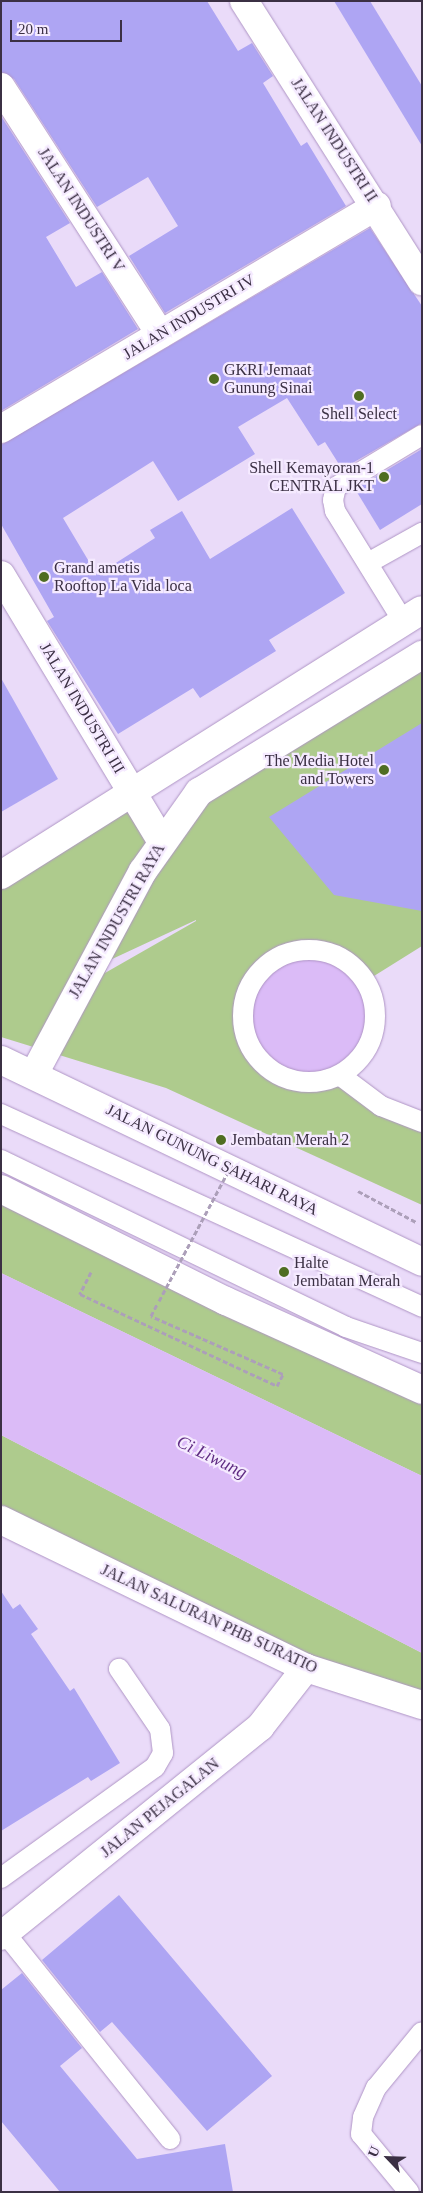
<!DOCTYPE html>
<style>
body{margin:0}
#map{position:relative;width:423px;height:2193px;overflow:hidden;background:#eadbf9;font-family:"Times New Roman",serif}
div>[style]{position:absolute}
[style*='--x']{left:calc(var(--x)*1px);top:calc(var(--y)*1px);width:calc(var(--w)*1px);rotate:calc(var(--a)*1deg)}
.green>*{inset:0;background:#aecb8d}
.water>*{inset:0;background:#dbbbf7}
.round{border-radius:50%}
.building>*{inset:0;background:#aea5f3}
.path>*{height:3px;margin-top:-1.5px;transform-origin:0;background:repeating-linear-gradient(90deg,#ac9fb9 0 5px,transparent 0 7.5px)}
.roads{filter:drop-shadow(0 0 1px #af95c5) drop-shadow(0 0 1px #af95c5)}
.service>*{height:20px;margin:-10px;padding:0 10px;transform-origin:10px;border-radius:10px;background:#fff}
.service>.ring{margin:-10px;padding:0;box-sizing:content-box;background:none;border:20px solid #fff;border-radius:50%}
.minor>*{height:28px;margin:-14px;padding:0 14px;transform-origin:14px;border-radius:14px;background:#fff}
.secondary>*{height:28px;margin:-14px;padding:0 14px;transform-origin:14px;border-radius:14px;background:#fff}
.primary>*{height:28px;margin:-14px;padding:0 14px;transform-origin:14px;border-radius:14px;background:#fff}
.path-bridge>*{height:3px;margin-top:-1.5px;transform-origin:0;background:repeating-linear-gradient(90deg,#ac9fb9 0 5px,transparent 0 7.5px)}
.dots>*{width:14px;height:14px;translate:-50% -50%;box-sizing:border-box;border:2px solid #f5eaff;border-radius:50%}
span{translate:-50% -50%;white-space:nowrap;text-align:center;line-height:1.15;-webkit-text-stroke:4.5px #f5eaff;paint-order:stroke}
.street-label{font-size:16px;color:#3b3044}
.poi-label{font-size:16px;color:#3b3044}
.left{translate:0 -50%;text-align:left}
.right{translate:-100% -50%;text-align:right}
.water-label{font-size:18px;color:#602d83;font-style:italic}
.frame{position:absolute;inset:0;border:2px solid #3b3044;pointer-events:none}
.north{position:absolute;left:363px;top:2133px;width:50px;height:50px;-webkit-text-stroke:4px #f5eaff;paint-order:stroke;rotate:294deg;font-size:14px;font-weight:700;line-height:20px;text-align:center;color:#3b3044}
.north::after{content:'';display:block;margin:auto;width:18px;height:22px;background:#3b3044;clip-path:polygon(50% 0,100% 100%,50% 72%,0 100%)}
.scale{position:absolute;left:10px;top:20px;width:112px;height:22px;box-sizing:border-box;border:2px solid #3b3044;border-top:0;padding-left:6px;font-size:15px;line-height:18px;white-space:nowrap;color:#3b3044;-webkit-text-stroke:4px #f5eaff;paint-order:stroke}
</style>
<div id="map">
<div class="green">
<i style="clip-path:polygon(evenodd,422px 652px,422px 946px,366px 981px,349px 962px,276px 956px,257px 973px,246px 996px,252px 1051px,268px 1071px,291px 1082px,341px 1076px,422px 1122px,422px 1205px,166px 1088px,1px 1037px,1px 875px,133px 792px,162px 836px,201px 790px,422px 652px,196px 920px,196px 921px,105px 973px,110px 960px,196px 920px)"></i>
<i style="clip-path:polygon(1px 1190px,422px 1390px,422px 1476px,1px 1273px)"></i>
<i style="clip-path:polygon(1px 1435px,422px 1653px,422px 1705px,1px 1520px)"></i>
</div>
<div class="water">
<i class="round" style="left:243px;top:950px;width:132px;height:132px"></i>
<i style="clip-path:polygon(1px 1273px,422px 1476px,422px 1653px,1px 1435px)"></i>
</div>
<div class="building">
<i style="clip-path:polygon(1px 1px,207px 1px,238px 51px,252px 43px,273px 76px,263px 83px,301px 146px,307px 142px,346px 206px,165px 313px,129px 256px,178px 226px,148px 177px,97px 207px,14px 79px,1px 72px)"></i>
<i style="clip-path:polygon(334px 1px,370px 1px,422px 86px,422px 146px)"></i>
<i style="clip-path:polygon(1px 116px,70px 223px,46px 237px,76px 287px,102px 272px,138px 329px,1px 411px)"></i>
<i style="clip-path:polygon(370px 228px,422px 306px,422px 423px,342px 469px,325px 442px,318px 446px,287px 398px,238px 427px,255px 454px,178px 501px,153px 461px,63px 518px,97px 575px,155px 538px,150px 530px,182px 511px,210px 559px,292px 508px,345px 593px,269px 640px,276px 651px,200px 698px,193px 688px,118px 734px,47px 621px,54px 617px,1px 524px,1px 445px)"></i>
<i style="clip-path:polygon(422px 449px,422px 504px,380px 530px,355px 489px)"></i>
<i style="clip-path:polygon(1px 678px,58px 779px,1px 812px)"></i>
<i style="clip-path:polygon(422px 723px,422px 911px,334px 895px,269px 817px)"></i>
<i style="clip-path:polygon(1px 1591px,13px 1609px,20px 1604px,38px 1629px,31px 1634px,70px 1691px,74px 1688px,120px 1763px,91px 1781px,88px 1777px,1px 1831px)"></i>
<i style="clip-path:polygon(119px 1895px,272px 2076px,207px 2131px,112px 2022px,100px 2032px,42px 1960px)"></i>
<i style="clip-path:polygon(22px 1973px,82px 2048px,60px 2066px,137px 2159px,225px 2144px,233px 2192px,60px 2192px,1px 2121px,1px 1990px)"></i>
</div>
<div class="path">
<i style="--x:358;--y:1191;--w:66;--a:28.1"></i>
<i style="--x:91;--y:1272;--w:25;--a:117"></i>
<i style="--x:80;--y:1294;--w:217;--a:25"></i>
<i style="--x:277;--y:1386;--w:13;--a:-63"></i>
<i style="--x:283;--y:1374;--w:144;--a:-156.3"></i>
<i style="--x:151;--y:1316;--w:13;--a:-63"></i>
</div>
<div class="roads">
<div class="service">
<i style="--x:368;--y:563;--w:62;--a:-29.1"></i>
<i style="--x:403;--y:621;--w:129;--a:-121.7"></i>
<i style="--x:335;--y:511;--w:11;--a:-100"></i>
<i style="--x:333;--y:500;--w:13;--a:-77"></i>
<i style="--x:336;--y:487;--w:100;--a:-31.2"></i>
<i class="ring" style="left:243px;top:950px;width:112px;height:112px"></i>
<i style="--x:341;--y:1076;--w:50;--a:36.9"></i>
<i style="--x:381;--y:1106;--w:44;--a:21.3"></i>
<i style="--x:1;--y:1114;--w:463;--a:24.6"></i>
<i style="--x:1;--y:1160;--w:383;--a:25.8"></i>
<i style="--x:346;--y:1327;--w:80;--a:18.9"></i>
<i style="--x:1;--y:1878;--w:190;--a:-35.8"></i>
<i style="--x:155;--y:1767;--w:16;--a:-60"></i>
<i style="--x:163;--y:1753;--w:24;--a:-97"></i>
<i style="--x:160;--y:1729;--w:73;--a:-124.3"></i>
<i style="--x:5;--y:1933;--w:264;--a:51.3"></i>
<i style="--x:409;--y:2192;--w:75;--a:-129.6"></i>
<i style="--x:361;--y:2134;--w:17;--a:-83"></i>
<i style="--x:363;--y:2117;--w:32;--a:-66"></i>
<i style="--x:376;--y:2088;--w:72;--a:-50.6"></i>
</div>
<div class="minor">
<i style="--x:244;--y:1;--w:332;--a:57.6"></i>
<i style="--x:1;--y:87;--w:294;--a:57.2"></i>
<i style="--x:1;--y:429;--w:437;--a:-30.7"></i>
<i style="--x:1;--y:575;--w:312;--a:58.9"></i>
<i style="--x:1;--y:1520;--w:339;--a:25.9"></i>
<i style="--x:306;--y:1668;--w:122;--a:17.7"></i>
<i style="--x:1;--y:1936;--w:333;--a:-38.9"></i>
<i style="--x:260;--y:1727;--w:75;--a:-52.1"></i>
</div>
<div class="secondary">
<i style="--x:1;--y:875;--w:497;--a:-32.2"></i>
<i style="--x:34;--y:1074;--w:230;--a:-61.8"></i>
<i style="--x:143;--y:871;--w:97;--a:-54.7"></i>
<i style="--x:199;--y:792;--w:262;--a:-31.6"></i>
</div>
<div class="primary">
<i style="--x:1;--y:1060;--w:467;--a:25.6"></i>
<i style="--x:1;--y:1189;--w:251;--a:26.5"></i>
<i style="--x:226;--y:1301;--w:215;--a:24.4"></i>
</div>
</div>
<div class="path-bridge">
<i style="--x:159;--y:1301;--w:155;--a:-61.9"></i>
</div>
<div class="dots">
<i style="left:214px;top:379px;background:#4f6d22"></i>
<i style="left:359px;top:396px;background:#4f6d22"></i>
<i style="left:384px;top:477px;background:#4f6d22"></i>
<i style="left:44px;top:577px;background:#4f6d22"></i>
<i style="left:384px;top:770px;background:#4f6d22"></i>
<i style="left:221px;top:1140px;background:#4f6d22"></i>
<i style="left:284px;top:1272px;background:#4f6d22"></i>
</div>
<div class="street-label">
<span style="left:334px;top:140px;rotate:57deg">JALAN INDUSTRI II</span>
<span style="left:81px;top:210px;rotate:57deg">JALAN INDUSTRI V</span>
<span style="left:189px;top:317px;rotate:-31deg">JALAN INDUSTRI IV</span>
<span style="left:82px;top:708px;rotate:59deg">JALAN INDUSTRI III</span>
<span style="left:117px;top:921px;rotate:-60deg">JALAN INDUSTRI RAYA</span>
<span style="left:212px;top:1160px;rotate:26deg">JALAN GUNUNG SAHARI RAYA</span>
<span style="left:209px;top:1619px;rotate:25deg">JALAN SALURAN PHB SURATIO</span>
<span style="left:160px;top:1808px;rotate:-39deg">JALAN PEJAGALAN</span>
</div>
<div class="poi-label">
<span class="left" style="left:224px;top:379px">GKRI Jemaat<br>Gunung Sinai</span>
<span style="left:359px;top:414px">Shell Select</span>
<span class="right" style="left:374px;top:477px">Shell Kemayoran-1<br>CENTRAL JKT</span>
<span class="left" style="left:54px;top:577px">Grand ametis<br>Rooftop La Vida loca</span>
<span class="right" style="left:374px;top:770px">The Media Hotel<br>and Towers</span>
<span class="left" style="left:231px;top:1140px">Jembatan Merah 2</span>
<span class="left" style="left:294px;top:1272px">Halte<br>Jembatan Merah</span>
</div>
<div class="water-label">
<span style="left:212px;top:1457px;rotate:26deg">Ci Liwung</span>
</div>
<div class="frame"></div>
<div class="north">U</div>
<div class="scale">20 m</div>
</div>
